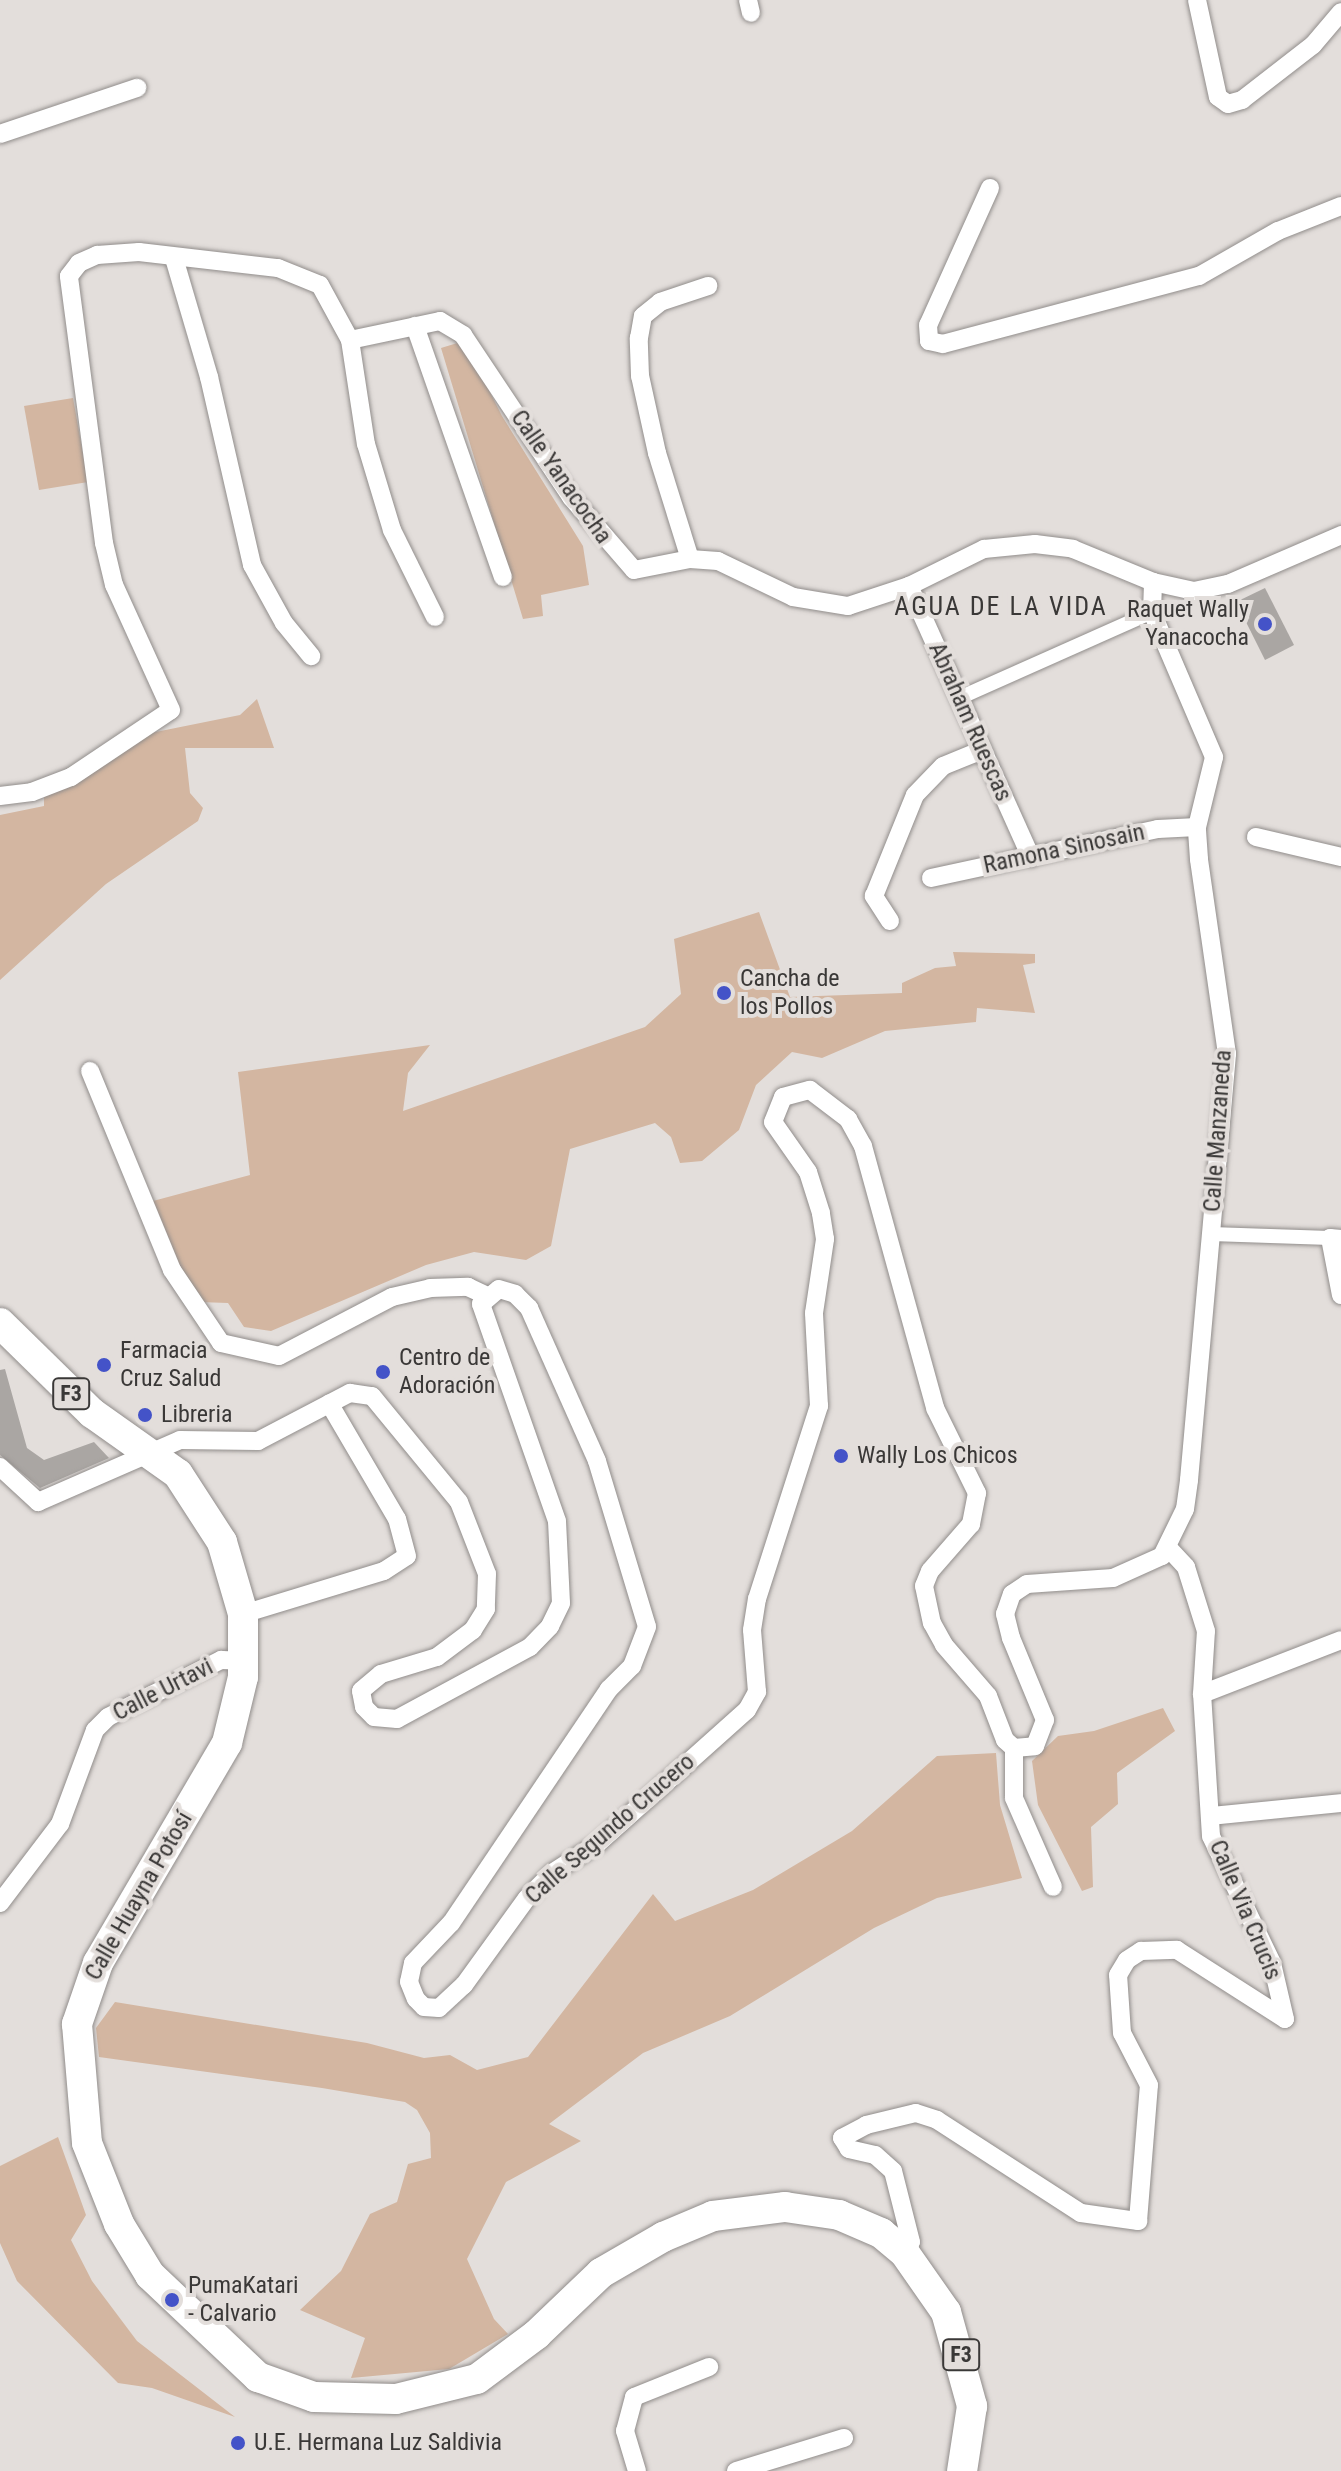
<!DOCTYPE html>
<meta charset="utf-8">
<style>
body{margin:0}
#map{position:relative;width:1341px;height:2471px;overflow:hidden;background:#e3dedb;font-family:"Roboto Condensed",sans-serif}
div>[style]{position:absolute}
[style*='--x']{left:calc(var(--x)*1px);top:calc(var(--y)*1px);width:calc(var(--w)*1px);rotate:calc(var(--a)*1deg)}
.green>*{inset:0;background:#d3b6a1}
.building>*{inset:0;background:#aaa6a3}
.roads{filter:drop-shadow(0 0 2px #918d8b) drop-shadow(0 0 2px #918d8b)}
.pedestrian>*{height:14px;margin:-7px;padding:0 7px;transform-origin:7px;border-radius:7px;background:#fff}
.minor>*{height:18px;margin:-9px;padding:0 9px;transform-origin:9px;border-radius:9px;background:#fff}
.trunk>*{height:30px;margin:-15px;padding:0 15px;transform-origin:15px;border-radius:15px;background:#fff}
.dots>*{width:22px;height:22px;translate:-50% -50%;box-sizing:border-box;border:4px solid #e3dedb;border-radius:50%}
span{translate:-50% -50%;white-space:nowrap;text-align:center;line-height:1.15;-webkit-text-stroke:8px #e3dedb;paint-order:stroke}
.shield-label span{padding:2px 6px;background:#e3dedb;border:2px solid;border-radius:6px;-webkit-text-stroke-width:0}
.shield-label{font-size:22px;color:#3a3837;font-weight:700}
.street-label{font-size:24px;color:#3a3837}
.poi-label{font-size:24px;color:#3a3837}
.right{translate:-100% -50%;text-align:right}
.left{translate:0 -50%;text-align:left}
.neighbourhood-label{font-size:26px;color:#3a3837;letter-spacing:2px}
</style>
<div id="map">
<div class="green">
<i style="clip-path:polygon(464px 341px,502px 416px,583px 546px,589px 585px,541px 595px,543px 616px,523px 619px,441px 348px)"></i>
<i style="clip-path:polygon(73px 398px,88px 482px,39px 490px,24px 406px)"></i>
<i style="clip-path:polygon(257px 699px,274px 748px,185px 748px,190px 793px,203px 808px,198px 821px,106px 884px,0 980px,0 815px,44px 806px,44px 783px,111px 741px,240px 715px)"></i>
<i style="clip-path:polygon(759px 912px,790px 997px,902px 993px,902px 983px,935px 968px,956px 966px,953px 952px,1035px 954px,1035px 963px,1023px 965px,1035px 1013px,977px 1008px,976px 1022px,885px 1031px,822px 1058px,792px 1052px,756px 1085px,739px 1130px,702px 1161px,680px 1163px,671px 1137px,655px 1123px,570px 1149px,551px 1246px,526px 1260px,474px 1252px,426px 1265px,271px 1331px,244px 1327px,228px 1303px,199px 1302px,172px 1253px,153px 1201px,250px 1175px,238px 1072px,430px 1045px,408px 1073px,403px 1111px,645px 1027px,681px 994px,674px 939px)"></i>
<i style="clip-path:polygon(1163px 1708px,1175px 1731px,1117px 1773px,1118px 1804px,1091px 1827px,1093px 1887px,1082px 1891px,1038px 1805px,1032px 1761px,1058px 1736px,1094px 1731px)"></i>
<i style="clip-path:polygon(996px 1753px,1000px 1805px,1022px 1878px,937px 1898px,874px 1928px,730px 2016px,643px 2053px,549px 2124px,581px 2141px,506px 2182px,467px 2259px,494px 2319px,508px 2334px,449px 2369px,351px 2378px,365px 2338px,300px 2310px,341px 2271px,370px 2214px,397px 2202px,408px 2164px,431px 2158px,430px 2133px,417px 2110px,405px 2102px,322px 2088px,99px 2057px,96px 2028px,115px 2002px,367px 2043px,424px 2058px,450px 2055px,477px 2070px,528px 2057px,653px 1894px,675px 1921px,753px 1890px,852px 1831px,937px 1756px)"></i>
<i style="clip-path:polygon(58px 2137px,86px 2215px,71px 2240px,92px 2281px,137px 2341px,235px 2417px,152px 2388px,118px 2383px,17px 2281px,0 2243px,0 2166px)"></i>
</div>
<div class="building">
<i style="clip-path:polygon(1265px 588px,1294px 645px,1265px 660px,1236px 602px)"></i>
<i style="clip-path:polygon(5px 1369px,27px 1448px,44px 1460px,94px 1442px,109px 1458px,40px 1488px,0 1455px,0 1370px)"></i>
</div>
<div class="roads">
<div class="pedestrian">
<i style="--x:959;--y:698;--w:211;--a:-24"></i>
<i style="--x:1211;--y:1234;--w:119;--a:1.9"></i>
</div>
<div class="minor">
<i style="--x:748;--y:0;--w:13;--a:77"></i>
<i style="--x:1197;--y:0;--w:99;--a:77.8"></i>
<i style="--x:1218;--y:97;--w:12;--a:35"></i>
<i style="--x:1228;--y:104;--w:15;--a:-16"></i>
<i style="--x:1242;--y:100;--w:90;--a:-37.8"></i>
<i style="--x:1313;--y:45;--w:43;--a:-49.7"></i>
<i style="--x:0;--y:134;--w:145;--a:-18.6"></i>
<i style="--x:990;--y:188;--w:150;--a:114.3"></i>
<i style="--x:928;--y:325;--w:16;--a:86"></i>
<i style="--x:929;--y:341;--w:14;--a:12"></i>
<i style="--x:943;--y:344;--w:265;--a:-14.9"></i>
<i style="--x:1199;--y:276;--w:91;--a:-29.7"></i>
<i style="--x:1278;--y:231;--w:68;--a:-21.6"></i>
<i style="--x:174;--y:258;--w:124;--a:73.6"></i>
<i style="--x:209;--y:377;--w:193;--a:77.1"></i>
<i style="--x:252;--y:565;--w:66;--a:61.1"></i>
<i style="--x:284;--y:623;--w:43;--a:50.7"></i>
<i style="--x:415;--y:326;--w:266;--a:70.7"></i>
<i style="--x:350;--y:340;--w:92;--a:-11.9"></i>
<i style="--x:440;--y:321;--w:27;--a:31"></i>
<i style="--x:463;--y:335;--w:195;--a:56.3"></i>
<i style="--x:571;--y:497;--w:96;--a:49.2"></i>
<i style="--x:634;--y:570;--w:57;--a:-11.1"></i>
<i style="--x:690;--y:559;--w:28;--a:4"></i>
<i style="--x:718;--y:561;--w:83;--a:25.6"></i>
<i style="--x:793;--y:597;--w:56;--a:9.3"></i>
<i style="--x:848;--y:606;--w:64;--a:-18.2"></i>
<i style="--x:909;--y:586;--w:84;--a:-26.3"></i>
<i style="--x:984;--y:549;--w:51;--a:-5.6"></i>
<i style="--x:1035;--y:544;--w:38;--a:7"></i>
<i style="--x:1073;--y:549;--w:87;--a:22.4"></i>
<i style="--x:1153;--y:582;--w:42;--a:12.4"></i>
<i style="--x:1194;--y:591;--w:35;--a:-12"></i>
<i style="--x:1228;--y:584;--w:123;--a:-23.4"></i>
<i style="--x:690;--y:559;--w:111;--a:-107.3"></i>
<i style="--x:657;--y:453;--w:79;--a:-102.4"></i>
<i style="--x:640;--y:376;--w:38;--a:-92"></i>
<i style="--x:639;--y:338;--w:22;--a:-80"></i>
<i style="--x:643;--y:316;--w:22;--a:-39"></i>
<i style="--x:660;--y:302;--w:51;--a:-18.4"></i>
<i style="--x:909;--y:586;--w:298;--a:65.8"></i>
<i style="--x:0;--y:796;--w:32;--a:-7"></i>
<i style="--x:32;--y:792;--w:42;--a:-21"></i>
<i style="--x:71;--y:777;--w:120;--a:-33.8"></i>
<i style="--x:171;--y:710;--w:137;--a:-114.5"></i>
<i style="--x:114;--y:585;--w:43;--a:-103.4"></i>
<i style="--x:104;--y:543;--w:269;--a:-97.5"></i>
<i style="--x:69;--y:276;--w:16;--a:-52"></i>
<i style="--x:79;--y:263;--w:20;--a:-24"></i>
<i style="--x:97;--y:255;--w:42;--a:-4.1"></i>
<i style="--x:139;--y:252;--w:140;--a:6.6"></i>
<i style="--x:278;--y:268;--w:45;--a:22"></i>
<i style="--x:320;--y:285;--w:63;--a:61.4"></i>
<i style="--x:350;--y:340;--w:105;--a:81.3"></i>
<i style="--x:366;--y:444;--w:90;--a:73.2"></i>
<i style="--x:392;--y:530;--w:97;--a:63.7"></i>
<i style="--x:1256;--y:837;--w:87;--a:13.2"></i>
<i style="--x:931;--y:878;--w:232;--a:-12.2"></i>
<i style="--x:1158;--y:829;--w:39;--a:-3"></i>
<i style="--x:890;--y:921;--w:30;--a:-123"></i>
<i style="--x:874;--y:896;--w:109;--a:-67.9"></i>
<i style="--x:915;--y:795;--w:40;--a:-46"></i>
<i style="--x:943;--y:766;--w:42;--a:-22.3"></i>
<i style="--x:90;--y:1071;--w:215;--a:67.6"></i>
<i style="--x:172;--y:1270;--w:88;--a:56.1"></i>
<i style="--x:221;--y:1343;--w:59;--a:12.6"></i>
<i style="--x:279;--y:1356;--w:127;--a:-27.6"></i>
<i style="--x:392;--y:1297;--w:39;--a:-13"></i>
<i style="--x:430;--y:1288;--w:38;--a:-2"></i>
<i style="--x:468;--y:1287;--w:21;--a:25"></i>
<i style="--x:1341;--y:1239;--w:11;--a:-175"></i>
<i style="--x:1330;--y:1238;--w:58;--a:79.1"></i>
<i style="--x:0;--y:1467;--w:52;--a:42.6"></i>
<i style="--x:38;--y:1502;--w:155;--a:-23.6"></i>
<i style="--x:180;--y:1440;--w:78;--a:0.7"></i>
<i style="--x:258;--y:1441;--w:104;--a:-27.6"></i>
<i style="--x:350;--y:1393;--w:22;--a:8"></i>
<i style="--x:372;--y:1396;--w:137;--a:50.6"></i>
<i style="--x:459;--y:1502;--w:77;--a:68.7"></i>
<i style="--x:487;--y:1574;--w:35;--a:92"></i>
<i style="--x:486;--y:1609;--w:25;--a:122"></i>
<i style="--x:473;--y:1630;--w:45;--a:143.1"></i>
<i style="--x:437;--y:1657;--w:59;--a:163.1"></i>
<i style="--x:381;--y:1674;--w:26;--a:140"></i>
<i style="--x:361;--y:1691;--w:16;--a:79"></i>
<i style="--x:364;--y:1707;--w:14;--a:45"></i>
<i style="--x:374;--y:1717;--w:23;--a:5"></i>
<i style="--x:397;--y:1719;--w:151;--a:-28.4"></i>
<i style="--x:530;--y:1647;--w:29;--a:-46"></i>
<i style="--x:550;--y:1626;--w:25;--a:-64"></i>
<i style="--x:561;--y:1603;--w:82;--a:-92.8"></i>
<i style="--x:557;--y:1521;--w:230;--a:-109.3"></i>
<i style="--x:481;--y:1304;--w:23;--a:-40"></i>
<i style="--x:499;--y:1289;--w:17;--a:17"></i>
<i style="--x:515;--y:1294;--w:20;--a:45"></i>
<i style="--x:529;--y:1308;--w:167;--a:66"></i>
<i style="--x:597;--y:1461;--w:173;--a:73.2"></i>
<i style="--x:647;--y:1627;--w:42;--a:111"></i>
<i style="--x:632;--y:1666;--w:33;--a:135"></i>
<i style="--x:609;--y:1689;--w:282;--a:124"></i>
<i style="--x:451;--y:1923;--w:55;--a:133.5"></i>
<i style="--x:413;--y:1963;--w:19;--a:102"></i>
<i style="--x:409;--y:1982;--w:18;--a:68"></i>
<i style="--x:416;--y:1999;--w:11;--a:45"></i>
<i style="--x:424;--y:2007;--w:15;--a:4"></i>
<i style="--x:439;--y:2008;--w:34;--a:-43"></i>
<i style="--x:464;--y:1985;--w:107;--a:-54.1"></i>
<i style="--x:527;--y:1898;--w:35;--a:-45"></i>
<i style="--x:552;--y:1873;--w:54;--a:-32.8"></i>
<i style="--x:597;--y:1844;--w:201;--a:-41.8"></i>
<i style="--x:747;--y:1710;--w:21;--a:-61"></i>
<i style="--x:757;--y:1692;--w:62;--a:-94.6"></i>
<i style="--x:752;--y:1630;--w:31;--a:-81"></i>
<i style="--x:757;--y:1599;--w:203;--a:-72.2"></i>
<i style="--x:819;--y:1406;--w:93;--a:-93.1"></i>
<i style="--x:814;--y:1313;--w:75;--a:-81.5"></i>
<i style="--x:825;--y:1239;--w:26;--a:-99"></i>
<i style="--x:821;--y:1213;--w:43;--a:-107.6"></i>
<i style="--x:808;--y:1172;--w:61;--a:-125"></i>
<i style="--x:773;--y:1122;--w:27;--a:-68"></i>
<i style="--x:783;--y:1097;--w:28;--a:-15"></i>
<i style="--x:810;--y:1090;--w:48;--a:37.3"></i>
<i style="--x:848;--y:1119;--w:31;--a:61"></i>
<i style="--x:863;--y:1146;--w:272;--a:74.6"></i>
<i style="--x:935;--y:1408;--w:95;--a:63.7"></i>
<i style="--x:977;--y:1493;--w:32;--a:101"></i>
<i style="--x:971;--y:1524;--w:62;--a:131.1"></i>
<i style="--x:930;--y:1571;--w:16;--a:112"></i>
<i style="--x:924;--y:1586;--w:38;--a:78"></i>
<i style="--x:932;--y:1623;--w:25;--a:61"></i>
<i style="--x:944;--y:1645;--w:67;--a:49.2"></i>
<i style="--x:988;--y:1696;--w:47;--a:68.9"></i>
<i style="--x:1005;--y:1740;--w:12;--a:42"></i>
<i style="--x:1014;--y:1748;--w:21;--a:-5"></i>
<i style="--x:1035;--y:1746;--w:28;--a:-69"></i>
<i style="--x:1045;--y:1720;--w:89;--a:-112.5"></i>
<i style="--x:1011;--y:1638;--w:25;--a:-104"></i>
<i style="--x:1005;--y:1614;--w:21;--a:-71"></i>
<i style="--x:1012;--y:1594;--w:18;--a:-34"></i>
<i style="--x:1027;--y:1584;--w:86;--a:-4"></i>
<i style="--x:1113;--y:1578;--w:54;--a:-24.2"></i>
<i style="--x:1162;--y:1556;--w:52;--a:-63.9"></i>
<i style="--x:1185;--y:1509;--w:29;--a:-82"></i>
<i style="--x:1189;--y:1480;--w:428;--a:-84.9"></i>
<i style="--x:1227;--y:1054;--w:197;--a:-98.2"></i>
<i style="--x:1199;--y:859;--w:32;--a:-94"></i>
<i style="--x:1197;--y:827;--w:72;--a:-76.3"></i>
<i style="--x:1214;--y:757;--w:158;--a:-113.2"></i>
<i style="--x:1152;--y:612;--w:30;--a:-88"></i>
<i style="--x:243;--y:1614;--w:147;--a:-17"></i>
<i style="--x:384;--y:1571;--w:27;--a:-33"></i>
<i style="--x:407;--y:1556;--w:38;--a:-105"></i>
<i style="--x:397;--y:1519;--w:134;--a:-120.4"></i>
<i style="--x:1202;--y:1694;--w:149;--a:-21.2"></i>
<i style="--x:1014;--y:1748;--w:50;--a:90"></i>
<i style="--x:1014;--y:1798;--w:97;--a:66.3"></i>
<i style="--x:1211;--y:1816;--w:131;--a:-5.7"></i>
<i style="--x:0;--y:1903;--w:99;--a:-52.8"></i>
<i style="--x:60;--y:1824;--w:100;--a:-69.6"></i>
<i style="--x:95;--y:1730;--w:18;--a:-45"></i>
<i style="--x:108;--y:1717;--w:127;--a:-26.8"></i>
<i style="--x:221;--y:1660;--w:23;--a:2"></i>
<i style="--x:904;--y:2252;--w:12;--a:-55"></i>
<i style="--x:911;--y:2242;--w:73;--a:-104.2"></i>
<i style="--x:893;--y:2171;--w:24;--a:-138"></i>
<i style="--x:875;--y:2155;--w:27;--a:-167"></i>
<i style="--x:849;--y:2149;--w:13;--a:-122"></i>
<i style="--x:842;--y:2138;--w:27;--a:-28"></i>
<i style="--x:866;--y:2125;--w:51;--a:-13.5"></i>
<i style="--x:916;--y:2113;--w:22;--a:18"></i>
<i style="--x:937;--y:2120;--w:171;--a:32.9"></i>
<i style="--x:1081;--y:2213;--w:58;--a:8"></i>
<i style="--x:1138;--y:2221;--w:136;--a:-85.4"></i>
<i style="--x:1149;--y:2085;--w:59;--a:-117.4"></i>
<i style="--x:1122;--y:2033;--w:58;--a:-93.9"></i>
<i style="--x:1118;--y:1975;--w:17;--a:-59"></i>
<i style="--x:1127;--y:1960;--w:17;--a:-33"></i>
<i style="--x:1141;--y:1951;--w:36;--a:-2"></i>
<i style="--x:1177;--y:1950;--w:128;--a:32.6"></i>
<i style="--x:1285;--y:2019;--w:57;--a:-103.1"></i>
<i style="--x:1272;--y:1963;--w:141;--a:-115.7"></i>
<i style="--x:1211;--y:1836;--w:142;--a:-93.6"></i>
<i style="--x:1202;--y:1694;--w:63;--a:-86.4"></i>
<i style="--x:1206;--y:1631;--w:67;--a:-107.4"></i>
<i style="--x:1186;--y:1567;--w:25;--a:-133"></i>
<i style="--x:637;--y:2471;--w:42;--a:-106.7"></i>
<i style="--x:625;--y:2431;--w:35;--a:-75"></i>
<i style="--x:634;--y:2397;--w:81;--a:-21.8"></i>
<i style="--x:736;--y:2471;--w:113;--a:-17"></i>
</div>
<div class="trunk">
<i style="--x:0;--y:1323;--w:129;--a:44.4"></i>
<i style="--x:92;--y:1413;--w:105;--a:35.3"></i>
<i style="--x:178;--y:1474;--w:81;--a:57.1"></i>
<i style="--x:222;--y:1542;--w:75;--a:73.7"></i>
<i style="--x:243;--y:1614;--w:63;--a:90"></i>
<i style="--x:243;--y:1677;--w:68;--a:103.6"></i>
<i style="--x:227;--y:1743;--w:255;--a:120.4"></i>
<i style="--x:98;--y:1963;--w:65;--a:109"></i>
<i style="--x:77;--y:2024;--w:119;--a:85.2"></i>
<i style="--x:87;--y:2143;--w:87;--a:68.4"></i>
<i style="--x:119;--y:2224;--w:60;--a:58.7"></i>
<i style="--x:150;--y:2275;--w:149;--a:43.4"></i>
<i style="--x:258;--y:2377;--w:59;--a:19.7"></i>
<i style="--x:314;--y:2397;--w:82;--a:1.4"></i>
<i style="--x:396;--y:2399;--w:83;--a:-13.9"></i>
<i style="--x:477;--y:2379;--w:74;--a:-36.7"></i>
<i style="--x:536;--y:2335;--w:90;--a:-43.6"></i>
<i style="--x:601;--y:2273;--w:72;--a:-30.1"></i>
<i style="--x:663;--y:2237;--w:54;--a:-22.8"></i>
<i style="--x:713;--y:2216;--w:73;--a:-7.1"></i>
<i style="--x:785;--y:2207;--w:55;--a:8.4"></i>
<i style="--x:839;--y:2215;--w:46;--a:23.2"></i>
<i style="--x:881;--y:2233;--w:30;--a:40"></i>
<i style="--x:904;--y:2252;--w:73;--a:55"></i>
<i style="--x:946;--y:2312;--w:98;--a:74.5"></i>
<i style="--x:972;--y:2406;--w:66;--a:98.7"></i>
</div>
</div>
<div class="dots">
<i style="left:1265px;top:624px;background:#4453c8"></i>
<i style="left:724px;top:993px;background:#4453c8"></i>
<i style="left:104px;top:1365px;background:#4453c8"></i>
<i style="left:383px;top:1372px;background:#4453c8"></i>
<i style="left:145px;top:1415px;background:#4453c8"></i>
<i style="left:841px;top:1456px;background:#4453c8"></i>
<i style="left:172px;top:2300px;background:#4453c8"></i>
<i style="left:238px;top:2443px;background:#4453c8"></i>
</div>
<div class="shield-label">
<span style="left:71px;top:1394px">F3</span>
<span style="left:961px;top:2355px">F3</span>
</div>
<div class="street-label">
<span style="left:561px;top:477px;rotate:55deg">Calle Yanacocha</span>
<span style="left:970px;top:722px;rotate:66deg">Abraham Ruescas</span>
<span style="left:1064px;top:849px;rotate:-12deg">Ramona Sinosain</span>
<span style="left:1218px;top:1131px;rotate:-86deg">Calle Manzaneda</span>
<span style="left:163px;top:1690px;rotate:-27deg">Calle Urtavi</span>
<span style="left:610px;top:1829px;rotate:-41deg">Calle Segundo Crucero</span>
<span style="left:139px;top:1896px;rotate:-60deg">Calle Huayna Potosí</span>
<span style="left:1245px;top:1910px;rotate:67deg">Calle Via Crucis</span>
</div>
<div class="poi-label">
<span class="right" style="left:1249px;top:624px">Raquet Wally<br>Yanacocha</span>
<span class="left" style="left:740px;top:993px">Cancha de<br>los Pollos</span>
<span class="left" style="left:120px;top:1365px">Farmacia<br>Cruz Salud</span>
<span class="left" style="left:399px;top:1372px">Centro de<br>Adoración</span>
<span class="left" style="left:161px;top:1415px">Libreria</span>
<span class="left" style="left:857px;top:1456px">Wally Los Chicos</span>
<span class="left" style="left:188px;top:2300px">PumaKatari<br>- Calvario</span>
<span class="left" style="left:254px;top:2443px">U.E. Hermana Luz Saldivia</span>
</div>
<div class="neighbourhood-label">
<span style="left:1001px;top:607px">AGUA DE LA VIDA</span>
</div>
</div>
